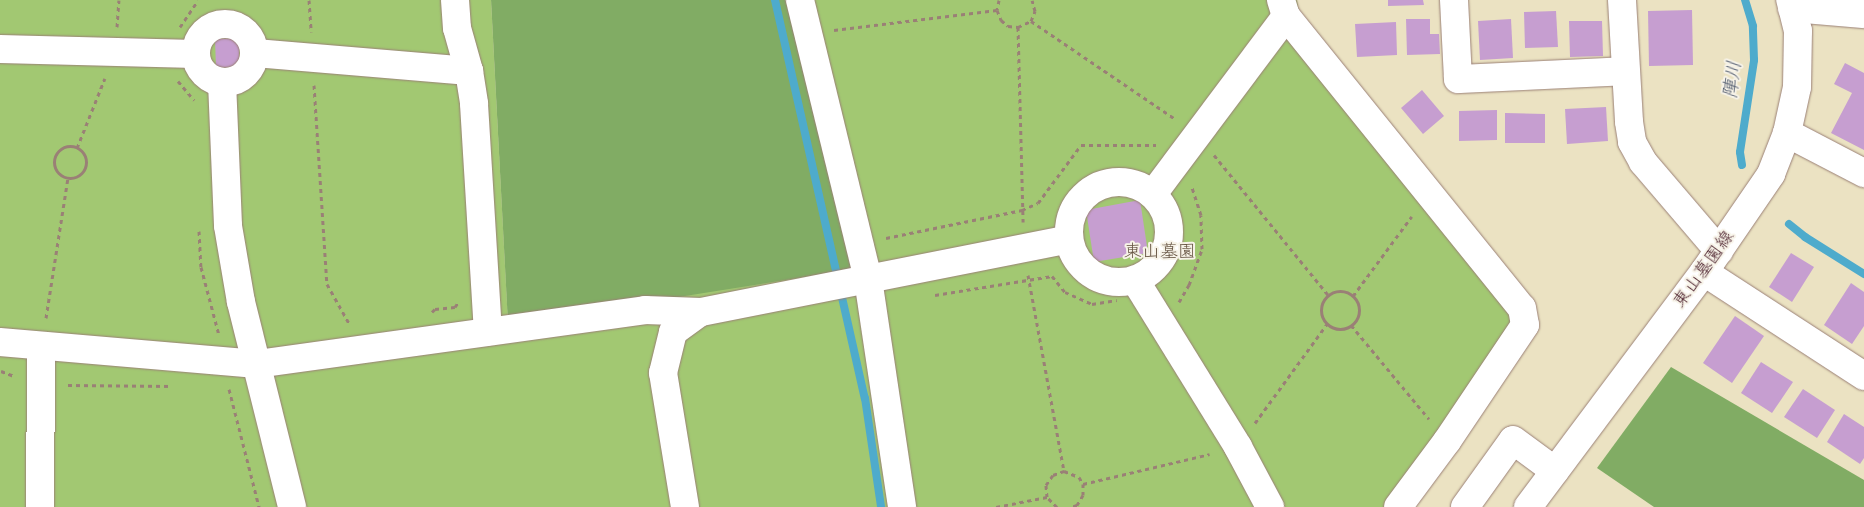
<!DOCTYPE html>
<meta charset="utf-8">
<style>
body{margin:0}
#map{position:relative;width:1864px;height:507px;overflow:hidden;background:#ebe2c2;font-family:"Indie Flower","Klee One",sans-serif}
div>[style]{position:absolute}
[style*='--x']{left:calc(var(--x)*1px);top:calc(var(--y)*1px);width:calc(var(--w)*1px);rotate:calc(var(--a)*1deg)}
.green>*{inset:0;background:#a2c872}
.forest>*{inset:0;background:#81ac64}
.stream>*{height:8px;margin:-4px;padding:0 4px;transform-origin:4px;border-radius:4px;background:#4eabcc}
.building>*{inset:0;background:#c69ed0}
.path>*{height:3px;margin-top:-1.5px;transform-origin:0;background:repeating-linear-gradient(90deg,#9a8076 0 4px,transparent 0 8px)}
.path>.ring{margin:-1.5px;padding:0;box-sizing:content-box;background:none;border:3px solid #9a8076;border-radius:50%}
.roads{filter:drop-shadow(0 0 1px #9a8076) drop-shadow(0 0 1px #9a8076)}
.minor>*{height:28px;margin:-14px;padding:0 14px;transform-origin:14px;border-radius:14px;background:#fff}
.minor>.ring{margin:-14px;padding:0;box-sizing:content-box;background:none;border:28px solid #fff;border-radius:50%}
span{translate:-50% -50%;white-space:nowrap;text-align:center;line-height:1.15;-webkit-text-stroke:4px #f7f3e8;paint-order:stroke}
.park-label{font-size:18px;color:#645240}
.street-label{font-size:18px;color:#4a1f2b}
.water-label{font-size:19px;color:#4c576b;font-style:italic}
</style>
<div id="map">
<div class="green">
<i style="clip-path:polygon(0 0,491px 0,508px 323px,791px 0,1297px 0,1301px 24px,1538px 319px,1405px 507px,0 507px)"></i>
</div>
<div class="forest">
<i style="clip-path:polygon(491px 0,791px 0,855px 269px,508px 324px)"></i>
<i style="clip-path:polygon(1671px 367px,1864px 480px,1864px 507px,1654px 507px,1597px 468px)"></i>
</div>
<div class="stream">
<i style="--x:775;--y:0;--w:408;--a:77.3"></i>
<i style="--x:865;--y:398;--w:110;--a:81.6"></i>
<i style="--x:1742;--y:165;--w:13;--a:-99"></i>
<i style="--x:1740;--y:152;--w:93;--a:-81.3"></i>
<i style="--x:1754;--y:60;--w:34;--a:-92"></i>
<i style="--x:1753;--y:26;--w:27;--a:-107"></i>
<i style="--x:1789;--y:224;--w:21;--a:39"></i>
<i style="--x:1805;--y:237;--w:70;--a:32.1"></i>
</div>
<div class="building">
<i style="clip-path:polygon(1388px 0,1423px 0,1424px 5px,1388px 6px)"></i>
<i style="clip-path:polygon(1692px 10px,1693px 65px,1649px 66px,1648px 11px)"></i>
<i style="clip-path:polygon(1556px 11px,1558px 47px,1525px 48px,1524px 12px)"></i>
<i style="clip-path:polygon(1406px 19px,1430px 19px,1430px 34px,1439px 34px,1440px 54px,1407px 55px)"></i>
<i style="clip-path:polygon(1511px 19px,1513px 58px,1480px 60px,1478px 21px)"></i>
<i style="clip-path:polygon(1569px 21px,1602px 21px,1603px 56px,1570px 57px)"></i>
<i style="clip-path:polygon(1396px 22px,1397px 55px,1357px 57px,1355px 24px)"></i>
<i style="clip-path:polygon(239px 38px,239px 67px,216px 68px,215px 39px)"></i>
<i style="clip-path:polygon(1845px 63px,1864px 73px,1864px 150px,1831px 133px,1852px 93px,1834px 84px)"></i>
<i style="clip-path:polygon(1422px 90px,1444px 116px,1423px 134px,1401px 108px)"></i>
<i style="clip-path:polygon(1606px 107px,1608px 141px,1567px 144px,1565px 109px)"></i>
<i style="clip-path:polygon(1497px 110px,1497px 140px,1459px 141px,1459px 111px)"></i>
<i style="clip-path:polygon(1505px 113px,1545px 114px,1545px 143px,1505px 143px)"></i>
<i style="clip-path:polygon(1140px 200px,1148px 253px,1094px 262px,1086px 210px)"></i>
<i style="clip-path:polygon(1791px 253px,1814px 267px,1792px 302px,1769px 287px)"></i>
<i style="clip-path:polygon(1851px 283px,1864px 292px,1864px 326px,1852px 344px,1824px 325px)"></i>
<i style="clip-path:polygon(1735px 316px,1764px 336px,1732px 383px,1703px 363px)"></i>
<i style="clip-path:polygon(1761px 362px,1793px 382px,1772px 413px,1741px 393px)"></i>
<i style="clip-path:polygon(1803px 389px,1835px 410px,1817px 438px,1784px 417px)"></i>
<i style="clip-path:polygon(1844px 414px,1864px 427px,1864px 458px,1860px 464px,1827px 442px)"></i>
</div>
<div class="path">
<i style="--x:309;--y:0;--w:32;--a:86"></i>
<i style="--x:999;--y:0;--w:10;--a:101"></i>
<i style="--x:997;--y:10;--w:11;--a:68"></i>
<i style="--x:1001;--y:20;--w:9;--a:41"></i>
<i style="--x:1008;--y:26;--w:10;--a:6"></i>
<i style="--x:1018;--y:27;--w:14;--a:-25"></i>
<i style="--x:1031;--y:21;--w:11;--a:-68"></i>
<i style="--x:1035;--y:11;--w:11;--a:-105"></i>
<i style="--x:1031;--y:21;--w:174;--a:34.2"></i>
<i style="--x:117;--y:27;--w:27;--a:-86"></i>
<i style="--x:180;--y:27;--w:32;--a:-56"></i>
<i style="--x:1018;--y:27;--w:195;--a:88.5"></i>
<i style="--x:834;--y:30;--w:164;--a:-7"></i>
<i style="--x:178;--y:81;--w:25;--a:50"></i>
<i style="--x:314;--y:85;--w:199;--a:86.3"></i>
<i style="--x:327;--y:284;--w:47;--a:60.7"></i>
<i class="ring" style="left:54px;top:146px;width:29px;height:29px"></i>
<i style="--x:77;--y:148;--w:75;--a:-68.2"></i>
<i style="--x:1214;--y:155;--w:181;--a:50.8"></i>
<i style="--x:199;--y:231;--w:36;--a:87"></i>
<i style="--x:201;--y:267;--w:70;--a:75.2"></i>
<i style="--x:886;--y:238;--w:139;--a:-11.6"></i>
<i style="--x:1022;--y:210;--w:17;--a:-24"></i>
<i style="--x:1038;--y:203;--w:72;--a:-53.4"></i>
<i style="--x:1081;--y:145;--w:75;--a:0"></i>
<i style="--x:1028;--y:275;--w:199;--a:79.6"></i>
<i class="ring" style="left:1321px;top:291px;width:35px;height:35px"></i>
<i style="--x:935;--y:295;--w:119;--a:-9.2"></i>
<i style="--x:1052;--y:276;--w:21;--a:51"></i>
<i style="--x:1065;--y:292;--w:30;--a:24"></i>
<i style="--x:1092;--y:304;--w:25;--a:-9"></i>
<i style="--x:1353;--y:296;--w:99;--a:-53.6"></i>
<i style="--x:1179;--y:302;--w:20;--a:-60"></i>
<i style="--x:1189;--y:285;--w:38;--a:-70"></i>
<i style="--x:1202;--y:249;--w:34;--a:-92"></i>
<i style="--x:1201;--y:215;--w:29;--a:-108"></i>
<i style="--x:432;--y:312;--w:4;--a:-45"></i>
<i style="--x:435;--y:309;--w:20;--a:-6"></i>
<i style="--x:455;--y:307;--w:7;--a:-56"></i>
<i style="--x:46;--y:318;--w:142;--a:-81.1"></i>
<i style="--x:1351;--y:325;--w:122;--a:50.3"></i>
<i style="--x:1;--y:371;--w:14;--a:21"></i>
<i style="--x:68;--y:385;--w:104;--a:0.6"></i>
<i style="--x:229;--y:389;--w:122;--a:75.7"></i>
<i style="--x:1255;--y:423;--w:122;--a:-54"></i>
<i style="--x:1083;--y:484;--w:130;--a:-13.3"></i>
<i style="--x:996;--y:507;--w:52;--a:-11.1"></i>
<i style="--x:1057;--y:507;--w:14;--a:-135"></i>
<i style="--x:1047;--y:497;--w:12;--a:-95"></i>
<i style="--x:1046;--y:485;--w:12;--a:-55"></i>
<i style="--x:1053;--y:475;--w:12;--a:-20"></i>
<i style="--x:1064;--y:471;--w:16;--a:22"></i>
<i style="--x:1079;--y:477;--w:8;--a:60"></i>
<i style="--x:1083;--y:484;--w:11;--a:90"></i>
<i style="--x:1083;--y:495;--w:12;--a:121"></i>
<i style="--x:1077;--y:505;--w:6;--a:162"></i>
</div>
<div class="roads">
<div class="minor">
<i style="--x:455;--y:0;--w:28;--a:86"></i>
<i style="--x:457;--y:28;--w:45;--a:74.4"></i>
<i style="--x:469;--y:71;--w:33;--a:81"></i>
<i style="--x:474;--y:104;--w:228;--a:86.5"></i>
<i style="--x:800;--y:0;--w:287;--a:76.3"></i>
<i style="--x:868;--y:279;--w:231;--a:81.5"></i>
<i style="--x:1281;--y:0;--w:17;--a:73"></i>
<i style="--x:1286;--y:16;--w:375;--a:51.1"></i>
<i style="--x:1522;--y:308;--w:17;--a:80"></i>
<i style="--x:1525;--y:325;--w:140;--a:123.9"></i>
<i style="--x:1447;--y:441;--w:82;--a:126.6"></i>
<i style="--x:1454;--y:0;--w:79;--a:87.1"></i>
<i style="--x:1458;--y:79;--w:167;--a:-2.7"></i>
<i style="--x:1622;--y:0;--w:122;--a:86.7"></i>
<i style="--x:1629;--y:122;--w:20;--a:81"></i>
<i style="--x:1632;--y:142;--w:23;--a:61"></i>
<i style="--x:1643;--y:162;--w:117;--a:49.5"></i>
<i style="--x:1792;--y:8;--w:72;--a:4.8"></i>
<i class="ring" style="left:196px;top:24px;width:30px;height:30px"></i>
<i style="--x:0;--y:49;--w:195;--a:1.5"></i>
<i style="--x:255;--y:53;--w:215;--a:4.8"></i>
<i style="--x:222;--y:82;--w:144;--a:87.6"></i>
<i style="--x:228;--y:226;--w:77;--a:80.3"></i>
<i style="--x:241;--y:302;--w:211;--a:76"></i>
<i style="--x:1787;--y:133;--w:87;--a:27.5"></i>
<i class="ring" style="left:1069px;top:182px;width:72px;height:72px"></i>
<i style="--x:1153;--y:194;--w:222;--a:-53.2"></i>
<i style="--x:1704;--y:272;--w:191;--a:33"></i>
<i style="--x:1135;--y:280;--w:196;--a:58.3"></i>
<i style="--x:1238;--y:447;--w:68;--a:61.9"></i>
<i style="--x:0;--y:342;--w:258;--a:4.9"></i>
<i style="--x:257;--y:364;--w:392;--a:-7.9"></i>
<i style="--x:645;--y:310;--w:56;--a:2"></i>
<i style="--x:40;--y:507;--w:161;--a:-89.6"></i>
<i style="--x:685;--y:507;--w:136;--a:-99.3"></i>
<i style="--x:663;--y:373;--w:42;--a:-76.3"></i>
<i style="--x:673;--y:332;--w:34;--a:-36"></i>
<i style="--x:701;--y:312;--w:375;--a:-11.2"></i>
<i style="--x:1465;--y:507;--w:82;--a:-54.4"></i>
<i style="--x:1513;--y:440;--w:52;--a:36.4"></i>
<i style="--x:1528;--y:507;--w:294;--a:-53.2"></i>
<i style="--x:1704;--y:272;--w:119;--a:-55.6"></i>
<i style="--x:1771;--y:174;--w:44;--a:-68.7"></i>
<i style="--x:1787;--y:133;--w:47;--a:-77.7"></i>
<i style="--x:1797;--y:87;--w:56;--a:-89"></i>
<i style="--x:1798;--y:31;--w:32;--a:-104"></i>
</div>
</div>
<div class="park-label">
<span style="left:1160px;top:253px">東山墓園</span>
</div>
<div class="street-label">
<span style="left:1705px;top:270px;rotate:-54deg">東山墓園線</span>
</div>
<div class="water-label">
<span style="left:1734px;top:80px;rotate:-83deg">陣川</span>
</div>
</div>
